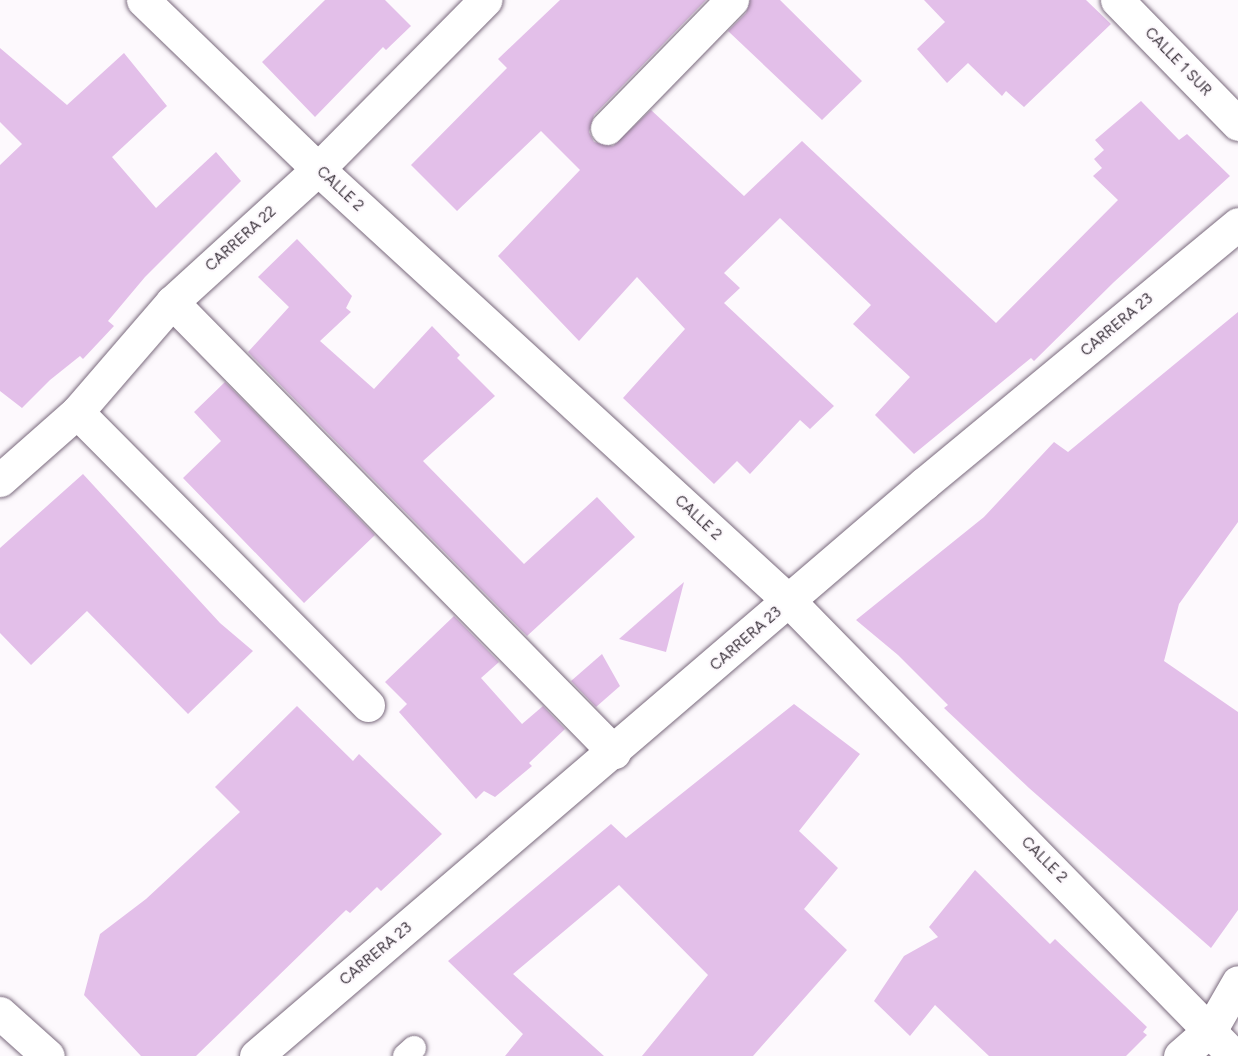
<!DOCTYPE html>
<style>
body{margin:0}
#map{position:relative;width:1238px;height:1056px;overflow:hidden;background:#fdf9fd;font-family:Figtree,sans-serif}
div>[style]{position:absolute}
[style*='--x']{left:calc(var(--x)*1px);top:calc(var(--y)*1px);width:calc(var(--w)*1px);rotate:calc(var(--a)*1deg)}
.building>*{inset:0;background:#e3bfe9}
.roads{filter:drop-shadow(0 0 2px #7a6a7d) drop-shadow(0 0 2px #7a6a7d)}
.lane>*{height:24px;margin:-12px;padding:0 12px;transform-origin:12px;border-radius:12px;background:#fff}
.street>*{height:33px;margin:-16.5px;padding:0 16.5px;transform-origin:16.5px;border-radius:16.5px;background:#fff}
span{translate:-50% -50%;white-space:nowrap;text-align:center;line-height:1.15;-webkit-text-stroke:4.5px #fdf9fd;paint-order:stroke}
.street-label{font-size:15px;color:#403841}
</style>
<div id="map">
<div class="building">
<i style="clip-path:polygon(325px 0,385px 0,411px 26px,386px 50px,383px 47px,315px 117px,262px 62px)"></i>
<i style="clip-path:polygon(560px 0,706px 0,594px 115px,589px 132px,594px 142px,613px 146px,651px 110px,744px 196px,802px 141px,996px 323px,1118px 200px,1093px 176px,1102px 168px,1094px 159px,1104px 150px,1095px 140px,1141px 101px,1179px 140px,1187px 134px,1230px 176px,1114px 282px,1034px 361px,1031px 358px,914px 454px,875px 415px,910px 377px,853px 324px,871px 305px,780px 218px,724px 273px,740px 288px,724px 303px,834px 406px,810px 429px,800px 420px,750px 474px,737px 461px,714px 484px,623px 398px,685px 329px,637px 277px,579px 341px,498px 256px,580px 170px,541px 131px,457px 211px,411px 165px,507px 68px,498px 59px)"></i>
<i style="clip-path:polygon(750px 0,780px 0,862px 81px,822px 120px,728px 31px,746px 13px)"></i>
<i style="clip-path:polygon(924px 0,1086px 0,1111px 24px,1024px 107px,1006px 91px,1002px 96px,968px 63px,947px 83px,917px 49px,945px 22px)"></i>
<i style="clip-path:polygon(0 48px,67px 105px,124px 53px,167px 106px,112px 157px,156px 208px,216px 152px,241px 181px,145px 277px,108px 321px,114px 326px,83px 359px,80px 356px,50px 380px,22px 408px,0 391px,0 165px,22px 144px,0 122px)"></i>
<i style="clip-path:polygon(297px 239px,352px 296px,346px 308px,351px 312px,320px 341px,374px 389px,432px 326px,460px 355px,457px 358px,495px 396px,423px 461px,524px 564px,597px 497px,635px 537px,527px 636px,248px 352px,289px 307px,258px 277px)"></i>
<i style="clip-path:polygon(1238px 312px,1238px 522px,1179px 604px,1164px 661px,1238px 712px,1238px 910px,1211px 948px,1029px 788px,944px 708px,948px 705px,898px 655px,856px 620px,984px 517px,1054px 442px,1068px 452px)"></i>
<i style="clip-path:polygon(225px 382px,375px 535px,304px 603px,183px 478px,221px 441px,194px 412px)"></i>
<i style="clip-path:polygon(83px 474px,220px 623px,253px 651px,188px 714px,87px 611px,31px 665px,0 633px,0 548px)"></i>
<i style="clip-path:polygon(684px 582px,666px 652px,619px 639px)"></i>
<i style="clip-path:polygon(454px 616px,499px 662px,481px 678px,522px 724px,543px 706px,565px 729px,529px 763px,532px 766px,495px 797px,484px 791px,476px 799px,399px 712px,407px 704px,385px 682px)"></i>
<i style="clip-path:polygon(602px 654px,620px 686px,596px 707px,571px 681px)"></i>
<i style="clip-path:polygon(794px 704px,860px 754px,799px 831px,838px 868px,804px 909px,847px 950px,753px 1056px,642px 1056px,708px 975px,619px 885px,513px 974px,604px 1056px,505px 1056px,523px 1034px,448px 961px,611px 824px,626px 838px)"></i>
<i style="clip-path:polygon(297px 706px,353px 761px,359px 754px,442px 834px,381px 891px,377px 887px,350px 913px,346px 910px,196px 1056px,141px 1056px,84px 995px,100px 934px,146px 899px,240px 812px,215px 787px)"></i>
<i style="clip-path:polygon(975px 870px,1050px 944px,1055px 939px,1147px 1027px,1143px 1032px,1147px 1035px,1126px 1056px,989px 1056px,935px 1005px,910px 1036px,874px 1001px,904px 956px,938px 937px,929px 927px)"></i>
</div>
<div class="roads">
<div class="lane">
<i style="--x:405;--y:1056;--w:12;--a:-42"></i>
</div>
<div class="street">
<i style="--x:143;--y:0;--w:243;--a:44"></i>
<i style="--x:318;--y:169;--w:641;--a:42.53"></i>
<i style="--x:790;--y:602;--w:635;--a:45.64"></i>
<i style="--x:1117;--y:0;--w:173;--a:45.7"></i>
<i style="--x:607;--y:128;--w:179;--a:-45.7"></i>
<i style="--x:172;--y:302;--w:631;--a:45.51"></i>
<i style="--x:77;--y:412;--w:413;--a:45.2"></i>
<i style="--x:0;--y:480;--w:103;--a:-41.4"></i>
<i style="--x:77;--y:412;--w:145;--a:-49.2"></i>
<i style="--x:172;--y:302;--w:197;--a:-42.3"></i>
<i style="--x:318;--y:169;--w:238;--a:-45.3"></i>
<i style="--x:0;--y:1013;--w:64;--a:41.9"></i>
<i style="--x:256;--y:1056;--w:881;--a:-40.58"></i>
<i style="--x:925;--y:483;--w:406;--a:-39.6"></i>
<i style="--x:1180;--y:1056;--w:41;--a:-41.1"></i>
<i style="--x:1211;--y:1029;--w:54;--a:-60.1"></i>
</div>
</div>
<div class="street-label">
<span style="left:1178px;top:62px;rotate:46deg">CALLE 1 SUR</span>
<span style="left:340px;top:189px;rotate:43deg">CALLE 2</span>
<span style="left:241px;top:239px;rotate:-42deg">CARRERA 22</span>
<span style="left:1117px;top:325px;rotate:-40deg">CARRERA 23</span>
<span style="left:698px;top:518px;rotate:43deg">CALLE 2</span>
<span style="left:746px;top:639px;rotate:-41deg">CARRERA 23</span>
<span style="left:1044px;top:860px;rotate:45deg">CALLE 2</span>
<span style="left:376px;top:954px;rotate:-40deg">CARRERA 23</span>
</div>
</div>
